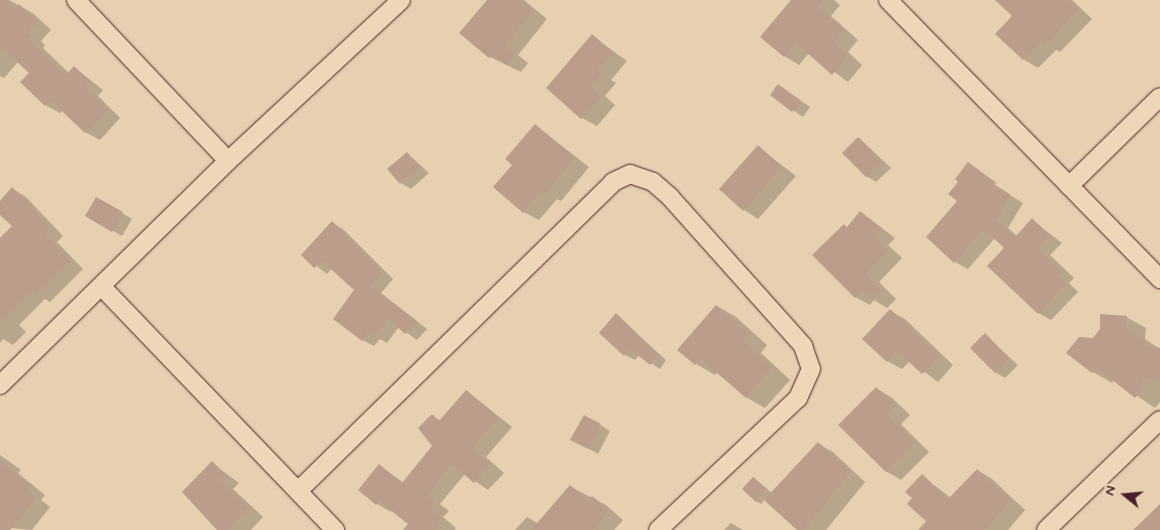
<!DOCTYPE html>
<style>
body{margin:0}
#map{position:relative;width:1160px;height:530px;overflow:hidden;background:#e6d0b0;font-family:Mynerve,sans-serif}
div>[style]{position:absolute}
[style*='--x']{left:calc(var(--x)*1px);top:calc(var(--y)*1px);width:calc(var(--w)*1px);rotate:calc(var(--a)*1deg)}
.shadow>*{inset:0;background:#0003}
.building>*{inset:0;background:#ba9e8b}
.roads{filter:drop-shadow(0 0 1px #4a1f2b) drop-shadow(0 0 1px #4a1f2b)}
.street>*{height:18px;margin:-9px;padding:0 9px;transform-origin:9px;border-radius:9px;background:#edd7b6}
span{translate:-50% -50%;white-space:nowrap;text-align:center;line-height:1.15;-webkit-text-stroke:4px #edd7b6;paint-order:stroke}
.north{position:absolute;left:1100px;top:470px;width:50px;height:50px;-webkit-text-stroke:4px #edd7b6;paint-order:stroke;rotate:287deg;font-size:14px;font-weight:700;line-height:20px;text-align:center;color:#4a1f2b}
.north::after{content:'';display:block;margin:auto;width:18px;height:22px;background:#4a1f2b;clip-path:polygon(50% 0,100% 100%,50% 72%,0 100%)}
</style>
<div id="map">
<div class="shadow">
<i style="clip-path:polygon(0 0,9px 0,34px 14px,51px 30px,41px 41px,45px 45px,43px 48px,69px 73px,74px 67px,103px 90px,98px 96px,120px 118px,100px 140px,85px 132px,63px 110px,60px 113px,45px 105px,30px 73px,18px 62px,4px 78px,0 76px)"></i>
<i style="clip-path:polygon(488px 0,524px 0,547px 19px,518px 55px,528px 63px,521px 72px,490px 57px)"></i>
<i style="clip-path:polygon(792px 0,834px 0,840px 5px,831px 16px,858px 40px,848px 52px,862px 65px,848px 82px,809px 53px,799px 65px,784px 56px)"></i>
<i style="clip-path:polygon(1008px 0,1072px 0,1092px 19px,1060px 52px,1056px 50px,1038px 68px,1023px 59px)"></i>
<i style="clip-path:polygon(592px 36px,627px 61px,611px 80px,616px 83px,605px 96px,615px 105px,597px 126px,582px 118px)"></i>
<i style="clip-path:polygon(778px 85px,810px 107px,803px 117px,771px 95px)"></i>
<i style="clip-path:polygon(535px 125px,589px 167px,561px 201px,557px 199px,539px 220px,524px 212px)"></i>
<i style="clip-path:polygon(859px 138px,891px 168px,876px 182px,866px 176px)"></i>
<i style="clip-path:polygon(758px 147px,796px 176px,758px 219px,744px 210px)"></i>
<i style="clip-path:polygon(407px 153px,429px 173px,411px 189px,401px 183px)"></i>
<i style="clip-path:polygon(969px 163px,997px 183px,994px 185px,1023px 203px,1008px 228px,1017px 236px,1032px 220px,1062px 243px,1050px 255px,1074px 278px,1069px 283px,1078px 292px,1051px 320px,1038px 313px,1006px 248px,995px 238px,968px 269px,955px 262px,960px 182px)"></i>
<i style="clip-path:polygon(13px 189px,26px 197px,63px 236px,57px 242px,83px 269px,50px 302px,45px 299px,19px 325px,26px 332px,13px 345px,3px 339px,0 343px,0 240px,14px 226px,0 213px,0 203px)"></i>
<i style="clip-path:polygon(97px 198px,132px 219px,122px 236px,87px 216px)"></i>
<i style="clip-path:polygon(861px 212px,895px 238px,888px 245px,902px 258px,879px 282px,896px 299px,887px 308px,874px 300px,870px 305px,855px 297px,844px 225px,848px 228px)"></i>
<i style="clip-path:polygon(333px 223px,344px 230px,393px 279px,381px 293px,427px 329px,417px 340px,399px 327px,387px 343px,380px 339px,374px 346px,362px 340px,356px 290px,332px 268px,327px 274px,302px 255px)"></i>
<i style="clip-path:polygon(717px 306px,736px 317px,767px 345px,761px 353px,790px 380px,765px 408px,746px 397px,718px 372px,715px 375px,696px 364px)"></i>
<i style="clip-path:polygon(890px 311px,905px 319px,953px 365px,938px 382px,910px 361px,902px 369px,887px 361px)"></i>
<i style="clip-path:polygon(616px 315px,666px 360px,660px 369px,639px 355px,635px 360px,625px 355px,601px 333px)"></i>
<i style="clip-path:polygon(1126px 317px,1146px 328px,1145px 339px,1160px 349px,1160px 402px,1155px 408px,1114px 380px,1112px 383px,1093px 372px,1068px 353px)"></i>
<i style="clip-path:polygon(985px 335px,1018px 365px,1005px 378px,995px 372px)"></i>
<i style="clip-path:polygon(876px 388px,891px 397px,910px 415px,901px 424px,929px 452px,901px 480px,886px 471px)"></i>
<i style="clip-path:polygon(467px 391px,512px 427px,486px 457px,504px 473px,488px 490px,465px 474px,440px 504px,449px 511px,443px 517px,456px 528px,454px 530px,405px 530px,410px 524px,392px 510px,391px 512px,377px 504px,379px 466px,404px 483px,434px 446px,432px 415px,441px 421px)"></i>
<i style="clip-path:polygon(600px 425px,610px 431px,598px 454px,582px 445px)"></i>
<i style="clip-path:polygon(818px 444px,833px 452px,865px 482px,826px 530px,799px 530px,765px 499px,761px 504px,756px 501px,754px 478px,772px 493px)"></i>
<i style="clip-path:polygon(0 455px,21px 470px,18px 473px,45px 495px,41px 500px,50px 507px,32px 530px,0 527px)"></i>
<i style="clip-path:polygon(212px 463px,239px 483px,233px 489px,263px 517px,251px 530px,219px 530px)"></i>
<i style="clip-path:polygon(977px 470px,991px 478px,1025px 510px,1008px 530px,918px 530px,927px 520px,914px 498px,922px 476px,951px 498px)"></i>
<i style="clip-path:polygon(571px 487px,606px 505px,623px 520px,614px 530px,515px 530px,527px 517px,539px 524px)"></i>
<i style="clip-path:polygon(731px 523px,743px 530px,724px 530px)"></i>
</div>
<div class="building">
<i style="clip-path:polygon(0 0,6px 0,15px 9px,19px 4px,38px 21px,28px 32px,32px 36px,29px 39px,66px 75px,74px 66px,90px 81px,84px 87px,107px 110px,85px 133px,50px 100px,45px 106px,20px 82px,29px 73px,0 46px)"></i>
<i style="clip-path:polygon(487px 0,521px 0,534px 10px,505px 46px,515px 54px,506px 65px,492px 54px,489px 58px,459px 33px)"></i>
<i style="clip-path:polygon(791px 0,823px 0,817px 7px,844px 30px,834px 43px,848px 56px,832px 75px,796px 43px,784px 57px,760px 37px)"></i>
<i style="clip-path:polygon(995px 0,1068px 0,1078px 10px,1045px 45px,1041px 41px,1023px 60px,995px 34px,1012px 16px)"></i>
<i style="clip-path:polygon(592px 34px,613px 52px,597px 71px,602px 74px,591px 87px,601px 96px,581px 119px,546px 88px)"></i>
<i style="clip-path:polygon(778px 84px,801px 101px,792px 112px,770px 95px)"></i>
<i style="clip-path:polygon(535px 124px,575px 158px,545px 193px,542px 191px,523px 213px,493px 187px,512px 165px,505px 159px)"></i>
<i style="clip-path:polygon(858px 137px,882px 161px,866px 177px,842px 153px)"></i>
<i style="clip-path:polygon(758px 145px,782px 167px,743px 211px,719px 189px)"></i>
<i style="clip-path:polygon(407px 152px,420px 167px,400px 184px,387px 169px)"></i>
<i style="clip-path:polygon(968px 162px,985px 175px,983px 177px,1011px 195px,996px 220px,1015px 237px,1032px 218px,1050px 236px,1038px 248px,1062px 271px,1057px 276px,1066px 284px,1038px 314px,987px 266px,1004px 248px,984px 229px,954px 263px,926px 237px,957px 201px,948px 194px,958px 182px,955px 179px)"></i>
<i style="clip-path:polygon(12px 187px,50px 227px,44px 233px,70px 261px,36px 295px,32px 291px,0 323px,0 238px,12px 226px,0 215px,0 201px)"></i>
<i style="clip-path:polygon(96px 197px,123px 212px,112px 232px,85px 216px)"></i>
<i style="clip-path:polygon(860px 211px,882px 229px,874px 236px,888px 250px,865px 273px,882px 290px,872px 301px,862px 290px,855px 298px,812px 255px,844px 224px,847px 227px)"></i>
<i style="clip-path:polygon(332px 221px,383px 272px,370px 286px,417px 321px,405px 334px,389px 319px,375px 337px,368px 332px,362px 341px,333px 319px,354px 290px,322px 261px,314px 268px,301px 255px)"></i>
<i style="clip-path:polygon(716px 305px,749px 334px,742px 341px,772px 368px,746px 398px,701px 359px,695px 365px,677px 350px)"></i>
<i style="clip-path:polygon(890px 309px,939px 356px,922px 374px,897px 351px,887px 362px,862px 339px)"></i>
<i style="clip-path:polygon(616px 313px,658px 354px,650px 365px,630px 349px,624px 356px,599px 333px)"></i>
<i style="clip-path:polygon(1100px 314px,1127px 316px,1126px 327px,1144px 341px,1144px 347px,1160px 348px,1160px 380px,1142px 379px,1141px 390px,1135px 398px,1097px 368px,1092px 373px,1066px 353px,1079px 337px,1093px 338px,1100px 329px)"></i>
<i style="clip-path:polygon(985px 333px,1009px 358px,995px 373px,970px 348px)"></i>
<i style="clip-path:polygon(876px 387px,896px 406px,887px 415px,915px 442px,886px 472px,838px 425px)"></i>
<i style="clip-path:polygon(466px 390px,499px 418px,472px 448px,490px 464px,474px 483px,452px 464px,427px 495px,435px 502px,430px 508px,443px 519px,434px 530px,403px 530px,408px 524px,379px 501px,376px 505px,358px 490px,379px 464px,402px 483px,432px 446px,418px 428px,432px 414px,439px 421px)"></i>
<i style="clip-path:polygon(584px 415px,601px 424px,588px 449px,570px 440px)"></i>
<i style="clip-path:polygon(818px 442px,851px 472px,803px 530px,797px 530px,764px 500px)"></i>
<i style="clip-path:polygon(0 461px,31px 485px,27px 491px,36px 498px,10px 530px,0 530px)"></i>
<i style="clip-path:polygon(212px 461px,225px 474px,219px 480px,249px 508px,228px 530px,217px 530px,182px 492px)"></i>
<i style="clip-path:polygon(977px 469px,1011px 501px,984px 530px,920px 530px,927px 522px,907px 504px,912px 498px,905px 492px,922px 474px,948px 499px)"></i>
<i style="clip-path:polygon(753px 477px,767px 489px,756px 502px,742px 489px)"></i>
<i style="clip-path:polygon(570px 485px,588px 500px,592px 496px,609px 511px,593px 530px,531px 530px)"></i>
<i style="clip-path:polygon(1160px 504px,1160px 530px,1133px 530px)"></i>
</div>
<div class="roads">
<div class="street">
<i style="--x:76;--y:0;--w:221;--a:46.6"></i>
<i style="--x:888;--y:0;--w:390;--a:45.7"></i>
<i style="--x:1069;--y:186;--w:127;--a:-44.4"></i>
<i style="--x:102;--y:287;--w:337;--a:46.2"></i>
<i style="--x:0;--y:385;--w:320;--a:-44.5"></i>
<i style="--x:228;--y:161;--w:236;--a:-42.9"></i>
<i style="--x:298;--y:491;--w:441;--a:-44.4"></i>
<i style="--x:613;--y:182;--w:19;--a:-25"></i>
<i style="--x:630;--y:174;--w:24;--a:19"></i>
<i style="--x:653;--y:182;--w:23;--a:41"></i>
<i style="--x:670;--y:197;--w:200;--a:48.2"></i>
<i style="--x:803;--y:346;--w:24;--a:71"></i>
<i style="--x:811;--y:369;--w:32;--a:114"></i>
<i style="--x:798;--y:398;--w:192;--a:136.7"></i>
<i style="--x:1046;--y:530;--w:158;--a:-44"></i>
</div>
</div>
<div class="north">N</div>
</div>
